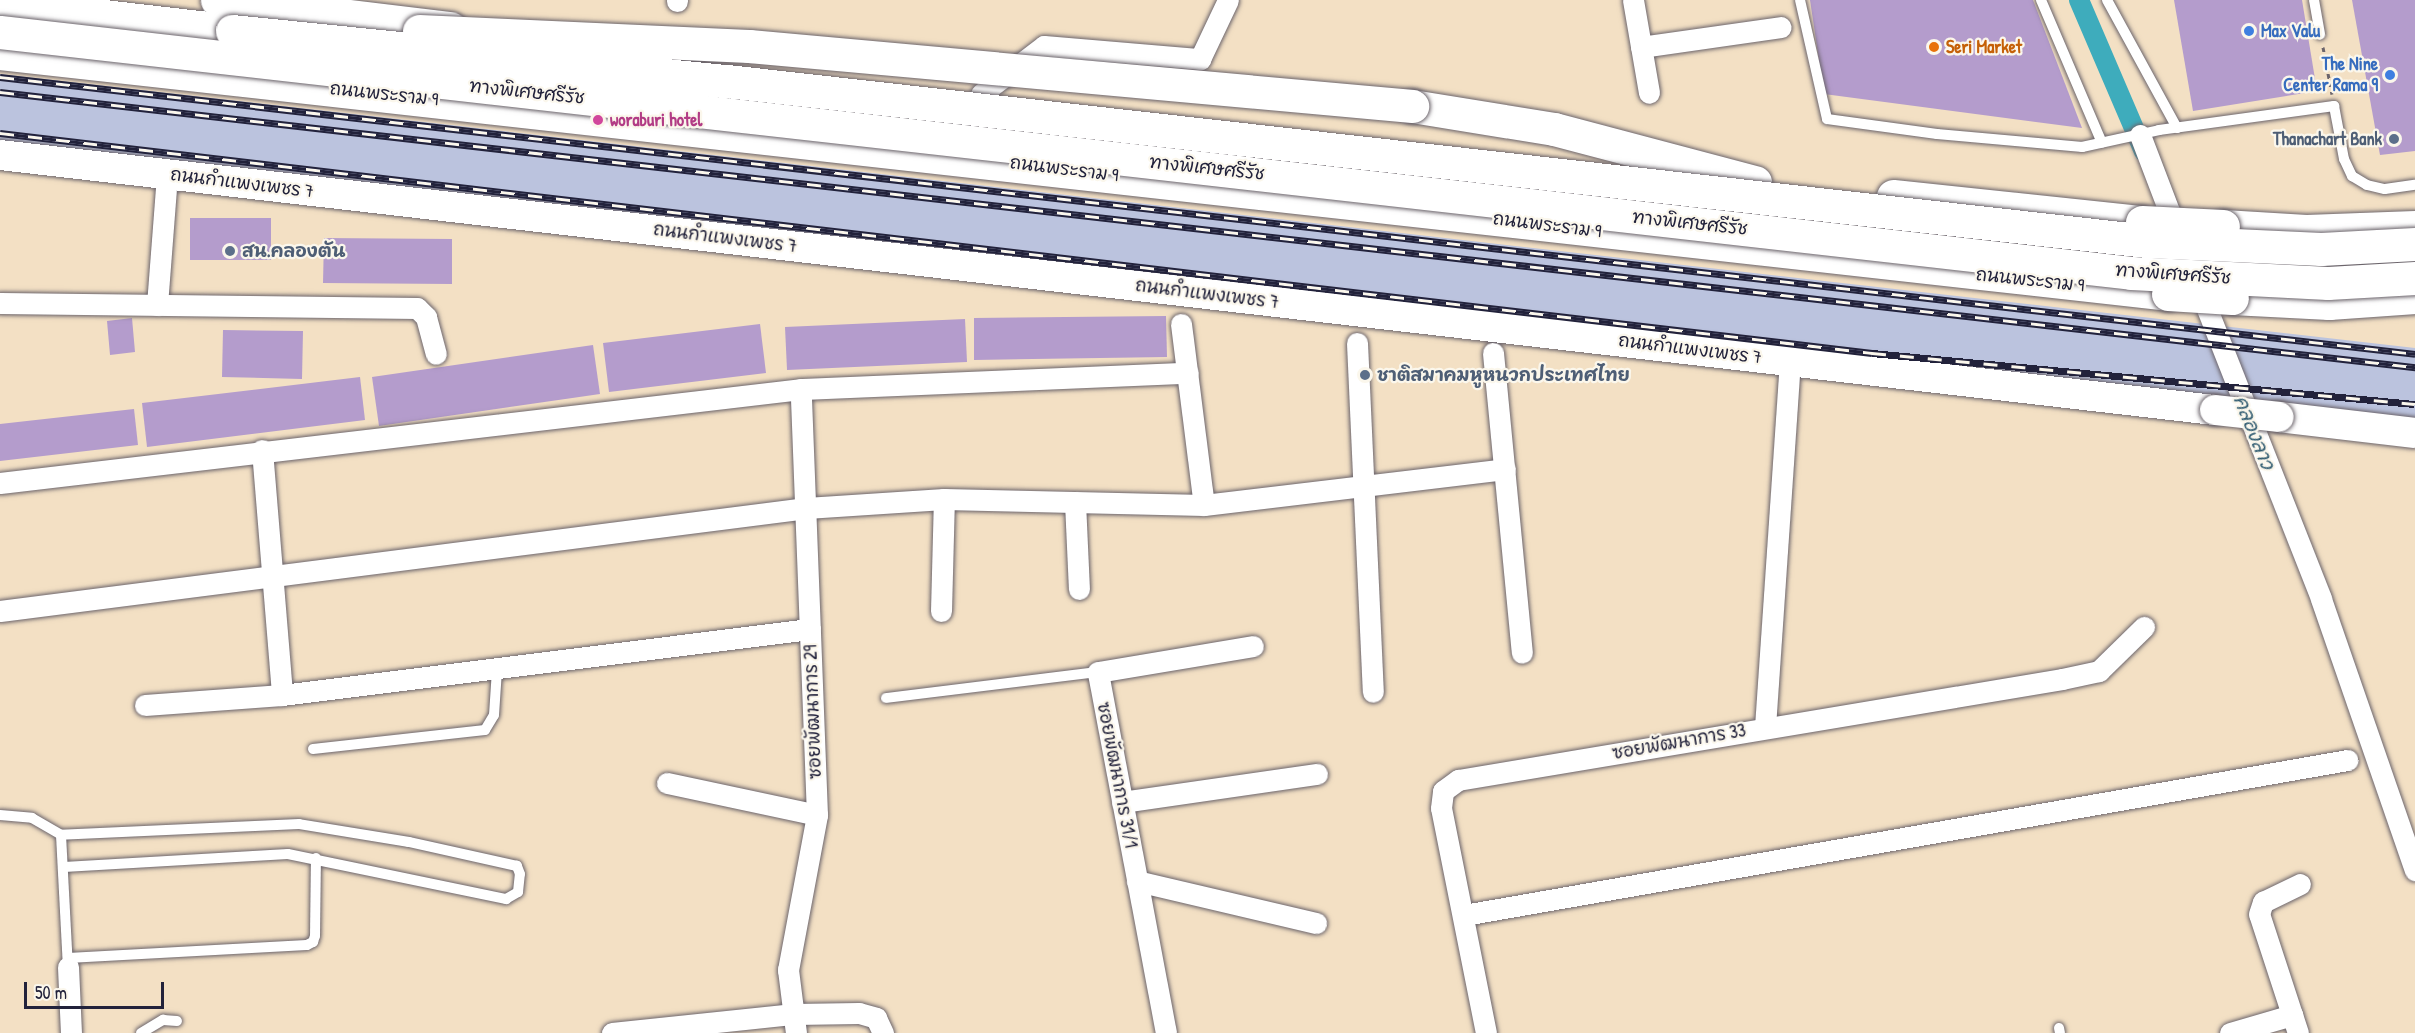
<!DOCTYPE html>
<meta charset="utf-8">
<style>
body{margin:0}
#map{position:relative;width:2415px;height:1033px;overflow:hidden;background:#f3e0c4;font-family:"Patrick Hand","Playpen Sans Thai",sans-serif}
div>[style]{position:absolute}
[style*='--x']{left:calc(var(--x)*1px);top:calc(var(--y)*1px);width:calc(var(--w)*1px);rotate:calc(var(--a)*1deg)}
.industrial>*{inset:0;background:#bbc3de}
.canal>*{height:20px;margin:-10px;padding:0 10px;transform-origin:10px;border-radius:10px;background:#3eacbc}
.building>*{inset:0;background:#b49ccc}
.path>*{height:3px;margin-top:-1.5px;transform-origin:0;background:repeating-linear-gradient(90deg,#6b646b 0 4.5px,transparent 0 9px)}
.roads{filter:drop-shadow(0 0 2px #6b646b) drop-shadow(0 0 2px #6b646b)}
.lane>*{height:10px;margin:-5px;padding:0 5px;transform-origin:5px;border-radius:5px;background:#fff}
.street>*{height:21px;margin:-10.5px;padding:0 10.5px;transform-origin:10.5px;border-radius:10.5px;background:#fff}
.secondary>*{height:30px;margin:-15px;padding:0 15px;transform-origin:15px;border-radius:15px;background:#fff}
.primary>*{height:33px;margin:-16.5px;padding:0 16.5px;transform-origin:16.5px;border-radius:16.5px;background:#fff}
.highway>*{height:33px;margin:-16.5px;padding:0 16.5px;transform-origin:16.5px;border-radius:16.5px;background:#fff}
.rail>*{height:7px;margin-top:-3.5px;transform-origin:0;background:repeating-linear-gradient(90deg,#fbf7ec 0 14px,#22223b 0 28px);box-sizing:border-box;border-block:2px solid #22223b}
.bridges{filter:drop-shadow(0 0 2px #6b646b) drop-shadow(0 0 2px #6b646b)}
.secondary-bridge>*{height:30px;margin:-15px;padding:0 15px;transform-origin:15px;border-radius:15px;background:#fff}
.primary-bridge>*{height:33px;margin:-16.5px;padding:0 16.5px;transform-origin:16.5px;border-radius:16.5px;background:#fff}
.highway-bridge>*{height:33px;margin:-16.5px;padding:0 16.5px;transform-origin:16.5px;border-radius:16.5px;background:#fff}
.dots>*{width:16px;height:16px;translate:-50% -50%;box-sizing:border-box;border:3px solid #fbf7ec;border-radius:50%}
span{translate:-50% -50%;white-space:nowrap;text-align:center;line-height:1.15;-webkit-text-stroke:4.5px #fbf7ec;paint-order:stroke}
.shop-label{font-size:18px;color:#366cbe;font-weight:700}
.left{translate:0 -50%;text-align:left}
.right{translate:-100% -50%;text-align:right}
.food-label{font-size:18px;color:#c56008;font-weight:700}
.street-label{font-size:18px;color:#22223b}
.hotel-label{font-size:18px;color:#b23c85;font-weight:700}
.service-label{font-size:18px;color:#4e5e75;font-weight:700}
.water-label{font-size:20px;color:#2d596f;font-style:italic}
.scale{position:absolute;left:24px;top:982px;width:140px;height:27px;box-sizing:border-box;border:3px solid #22223b;border-top:0;padding-left:8px;font-size:18px;line-height:21px;white-space:nowrap;color:#22223b;-webkit-text-stroke:4px #fbf7ec;paint-order:stroke}
</style>
<div id="map">
<div class="industrial">
<i style="clip-path:polygon(0 74px,2415px 348px,2415px 439px,0 157px)"></i>
</div>
<div class="canal">
<i style="--x:2079;--y:0;--w:165;--a:66.8"></i>
</div>
<div class="building">
<i style="clip-path:polygon(1810px 0,2033px 0,2082px 128px,1824px 94px)"></i>
<i style="clip-path:polygon(2174px 0,2302px 0,2317px 91px,2193px 111px)"></i>
<i style="clip-path:polygon(2352px 0,2415px 0,2415px 151px,2380px 155px)"></i>
<i style="clip-path:polygon(190px 218px,271px 218px,271px 260px,190px 260px)"></i>
<i style="clip-path:polygon(324px 238px,452px 239px,452px 284px,323px 283px)"></i>
<i style="clip-path:polygon(1166px 316px,1167px 357px,974px 360px,974px 318px)"></i>
<i style="clip-path:polygon(132px 318px,135px 352px,110px 355px,107px 321px)"></i>
<i style="clip-path:polygon(965px 319px,967px 362px,787px 370px,785px 327px)"></i>
<i style="clip-path:polygon(760px 324px,766px 373px,609px 392px,603px 343px)"></i>
<i style="clip-path:polygon(223px 330px,303px 331px,302px 379px,222px 377px)"></i>
<i style="clip-path:polygon(593px 345px,600px 394px,379px 426px,372px 377px)"></i>
<i style="clip-path:polygon(360px 377px,365px 420px,147px 447px,142px 403px)"></i>
<i style="clip-path:polygon(134px 409px,138px 445px,0 461px,0 424px)"></i>
</div>
<div class="path">
<i style="--x:2323;--y:47;--w:48;--a:79.2"></i>
</div>
<div class="roads">
<div class="lane">
<i style="--x:1800;--y:0;--w:122;--a:77.2"></i>
<i style="--x:1827;--y:119;--w:111;--a:7.8"></i>
<i style="--x:1937;--y:134;--w:146;--a:5.1"></i>
<i style="--x:2082;--y:147;--w:79;--a:-12.4"></i>
<i style="--x:2159;--y:130;--w:177;--a:-7.8"></i>
<i style="--x:2334;--y:106;--w:54;--a:79.3"></i>
<i style="--x:2344;--y:159;--w:19;--a:65"></i>
<i style="--x:2352;--y:176;--w:17;--a:31"></i>
<i style="--x:2367;--y:185;--w:18;--a:13"></i>
<i style="--x:2385;--y:189;--w:30;--a:-8"></i>
<i style="--x:2041;--y:0;--w:155;--a:66.9"></i>
<i style="--x:2107;--y:0;--w:146;--a:61.3"></i>
<i style="--x:2314;--y:0;--w:35;--a:80"></i>
<i style="--x:886;--y:698;--w:214;--a:-7"></i>
<i style="--x:313;--y:749;--w:173;--a:-6.3"></i>
<i style="--x:485;--y:730;--w:17;--a:-59"></i>
<i style="--x:494;--y:715;--w:45;--a:-86.2"></i>
<i style="--x:0;--y:815;--w:32;--a:5"></i>
<i style="--x:32;--y:818;--w:34;--a:30"></i>
<i style="--x:64;--y:867;--w:224;--a:-3.3"></i>
<i style="--x:288;--y:854;--w:223;--a:11.7"></i>
<i style="--x:506;--y:899;--w:14;--a:-30"></i>
<i style="--x:518;--y:892;--w:18;--a:-84"></i>
<i style="--x:520;--y:874;--w:9;--a:-111"></i>
<i style="--x:517;--y:866;--w:111;--a:-167.5"></i>
<i style="--x:409;--y:842;--w:111;--a:-170.7"></i>
<i style="--x:299;--y:824;--w:238;--a:177.4"></i>
<i style="--x:61;--y:835;--w:132;--a:87"></i>
<i style="--x:68;--y:958;--w:239;--a:-3.1"></i>
<i style="--x:307;--y:945;--w:7;--a:-27"></i>
<i style="--x:313;--y:942;--w:6;--a:-72"></i>
<i style="--x:315;--y:936;--w:78;--a:-89.3"></i>
<i style="--x:2059;--y:1028;--w:5;--a:79"></i>
<i style="--x:141;--y:1033;--w:26;--a:-31"></i>
<i style="--x:163;--y:1020;--w:14;--a:4"></i>
</div>
<div class="street">
<i style="--x:1633;--y:0;--w:94;--a:80.2"></i>
<i style="--x:677;--y:1;--w:1;--a:-90"></i>
<i style="--x:1641;--y:47;--w:141;--a:-8.1"></i>
<i style="--x:981;--y:94;--w:79;--a:-37.3"></i>
<i style="--x:1044;--y:46;--w:157;--a:4.8"></i>
<i style="--x:1200;--y:59;--w:65;--a:-64.6"></i>
<i style="--x:2140;--y:135;--w:104;--a:69.1"></i>
<i style="--x:2198;--y:286;--w:336;--a:68.5"></i>
<i style="--x:2321;--y:599;--w:287;--a:70.9"></i>
<i style="--x:0;--y:303;--w:417;--a:0.7"></i>
<i style="--x:417;--y:308;--w:13;--a:45"></i>
<i style="--x:426;--y:317;--w:38;--a:75"></i>
<i style="--x:157;--y:305;--w:131;--a:-85.6"></i>
<i style="--x:1181;--y:324;--w:182;--a:82.8"></i>
<i style="--x:1357;--y:343;--w:349;--a:87.4"></i>
<i style="--x:1493;--y:353;--w:301;--a:84.5"></i>
<i style="--x:262;--y:450;--w:246;--a:85.3"></i>
<i style="--x:0;--y:483;--w:806;--a:-6.69"></i>
<i style="--x:801;--y:389;--w:387;--a:-2.4"></i>
<i style="--x:1075;--y:502;--w:87;--a:87.4"></i>
<i style="--x:0;--y:611;--w:813;--a:-7.28"></i>
<i style="--x:806;--y:508;--w:138;--a:-3.7"></i>
<i style="--x:944;--y:499;--w:260;--a:1.3"></i>
<i style="--x:1204;--y:505;--w:303;--a:-6.8"></i>
<i style="--x:941;--y:611;--w:112;--a:-88.5"></i>
<i style="--x:145;--y:705;--w:137;--a:-4.2"></i>
<i style="--x:282;--y:695;--w:532;--a:-7.13"></i>
<i style="--x:1765;--y:727;--w:367;--a:-86.1"></i>
<i style="--x:667;--y:783;--w:153;--a:12"></i>
<i style="--x:1122;--y:802;--w:197;--a:-8.2"></i>
<i style="--x:1137;--y:881;--w:184;--a:13.2"></i>
<i style="--x:1464;--y:915;--w:897;--a:-9.95"></i>
<i style="--x:68;--y:967;--w:66;--a:87.4"></i>
<i style="--x:612;--y:1033;--w:183;--a:-6"></i>
<i style="--x:794;--y:1014;--w:65;--a:-0.9"></i>
<i style="--x:859;--y:1013;--w:18;--a:16"></i>
<i style="--x:876;--y:1018;--w:17;--a:65"></i>
<i style="--x:796;--y:1033;--w:64;--a:-97.2"></i>
<i style="--x:788;--y:970;--w:158;--a:-79.4"></i>
<i style="--x:817;--y:815;--w:426;--a:-92.2"></i>
<i style="--x:1166;--y:1033;--w:367;--a:-100.7"></i>
<i style="--x:1098;--y:672;--w:157;--a:-9.5"></i>
<i style="--x:1486;--y:1033;--w:229;--a:-101.3"></i>
<i style="--x:1441;--y:808;--w:17;--a:-83"></i>
<i style="--x:1443;--y:791;--w:19;--a:-36"></i>
<i style="--x:1458;--y:780;--w:612;--a:-9.49"></i>
<i style="--x:2062;--y:679;--w:38;--a:-12"></i>
<i style="--x:2099;--y:671;--w:63;--a:-44.4"></i>
<i style="--x:2230;--y:1033;--w:65;--a:-16.2"></i>
<i style="--x:2298;--y:1033;--w:125;--a:-108.1"></i>
<i style="--x:2259;--y:914;--w:13;--a:-72"></i>
<i style="--x:2263;--y:902;--w:41;--a:-25.9"></i>
</div>
<div class="secondary">
<i style="--x:0;--y:155;--w:2230;--a:6.57"></i>
<i style="--x:2279;--y:417;--w:137;--a:6.7"></i>
</div>
<div class="primary">
<i style="--x:217;--y:0;--w:235;--a:6.9"></i>
<i style="--x:0;--y:53;--w:2181;--a:6.34"></i>
<i style="--x:1893;--y:196;--w:250;--a:6"></i>
<i style="--x:2223;--y:226;--w:83;--a:3.4"></i>
<i style="--x:2306;--y:231;--w:109;--a:-2.1"></i>
<i style="--x:2232;--y:298;--w:97;--a:3"></i>
<i style="--x:2329;--y:303;--w:86;--a:-4"></i>
</div>
<div class="highway">
<i style="--x:0;--y:4;--w:234;--a:6.6"></i>
<i style="--x:1412;--y:106;--w:144;--a:9.2"></i>
<i style="--x:1554;--y:129;--w:208;--a:14.8"></i>
</div>
</div>
<div class="rail">
<i style="--x:0;--y:77;--w:2431;--a:6.54"></i>
<i style="--x:0;--y:92;--w:2431;--a:6.5"></i>
<i style="--x:0;--y:133;--w:1885;--a:6.7"></i>
<i style="--x:1872;--y:353;--w:545;--a:5.37"></i>
</div>
<div class="bridges">
<div class="secondary-bridge">
<i style="--x:2215;--y:410;--w:64;--a:6.2"></i>
</div>
<div class="primary-bridge">
<i style="--x:2142;--y:222;--w:81;--a:2.8"></i>
<i style="--x:2168;--y:294;--w:64;--a:3.6"></i>
</div>
<div class="highway-bridge">
<i style="--x:232;--y:31;--w:498;--a:5.8"></i>
<i style="--x:727;--y:81;--w:1429;--a:6.43"></i>
<i style="--x:2147;--y:241;--w:174;--a:2.6"></i>
<i style="--x:2321;--y:249;--w:94;--a:-3"></i>
<i style="--x:419;--y:31;--w:330;--a:2.6"></i>
<i style="--x:749;--y:46;--w:666;--a:5.17"></i>
<i style="--x:0;--y:32;--w:2145;--a:6.45"></i>
<i style="--x:2131;--y:273;--w:197;--a:2.9"></i>
<i style="--x:2328;--y:283;--w:87;--a:-3.3"></i>
</div>
</div>
<div class="dots">
<i style="left:2249px;top:31px;background:#3f7fe0"></i>
<i style="left:1934px;top:47px;background:#e8710a"></i>
<i style="left:2390px;top:75px;background:#3f7fe0"></i>
<i style="left:598px;top:120px;background:#d1479c"></i>
<i style="left:2394px;top:139px;background:#5c6f8a"></i>
<i style="left:230px;top:251px;background:#5c6f8a"></i>
<i style="left:1365px;top:375px;background:#5c6f8a"></i>
</div>
<div class="shop-label">
<span class="left" style="left:2261px;top:31px">Max Valu</span>
<span class="right" style="left:2378px;top:75px">The Nine<br>Center Rama 9</span>
</div>
<div class="food-label">
<span class="left" style="left:1946px;top:47px">Seri Market</span>
</div>
<div class="street-label">
<span style="left:527px;top:92px;rotate:6deg">ทางพิเศษศรีรัช</span>
<span style="left:384px;top:94px;rotate:6deg">ถนนพระราม 9</span>
<span style="left:1207px;top:168px;rotate:6deg">ทางพิเศษศรีรัช</span>
<span style="left:1064px;top:169px;rotate:7deg">ถนนพระราม 9</span>
<span style="left:242px;top:183px;rotate:7deg">ถนนกำแพงเพชร 7</span>
<span style="left:1690px;top:223px;rotate:6deg">ทางพิเศษศรีรัช</span>
<span style="left:1547px;top:225px;rotate:7deg">ถนนพระราม 9</span>
<span style="left:725px;top:238px;rotate:7deg">ถนนกำแพงเพชร 7</span>
<span style="left:2173px;top:274px;rotate:4deg">ทางพิเศษศรีรัช</span>
<span style="left:2030px;top:280px;rotate:6deg">ถนนพระราม 9</span>
<span style="left:1207px;top:294px;rotate:7deg">ถนนกำแพงเพชร 7</span>
<span style="left:1690px;top:349px;rotate:7deg">ถนนกำแพงเพชร 7</span>
<span style="left:813px;top:712px;rotate:-92deg">ซอยพัฒนาการ 29</span>
<span style="left:1679px;top:742px;rotate:-10deg">ซอยพัฒนาการ 33</span>
<span style="left:1117px;top:775px;rotate:79deg">ซอยพัฒนาการ 31/1</span>
</div>
<div class="hotel-label">
<span class="left" style="left:610px;top:120px">woraburi hotel</span>
</div>
<div class="service-label">
<span class="right" style="left:2382px;top:139px">Thanachart Bank</span>
<span class="left" style="left:242px;top:251px">สน.คลองตัน</span>
<span class="left" style="left:1377px;top:375px">ชาติสมาคมหูหนวกประเทศไทย</span>
</div>
<div class="water-label">
<span style="left:2255px;top:432px;rotate:68deg">คลองลาว</span>
</div>
<div class="scale">50 m</div>
</div>
